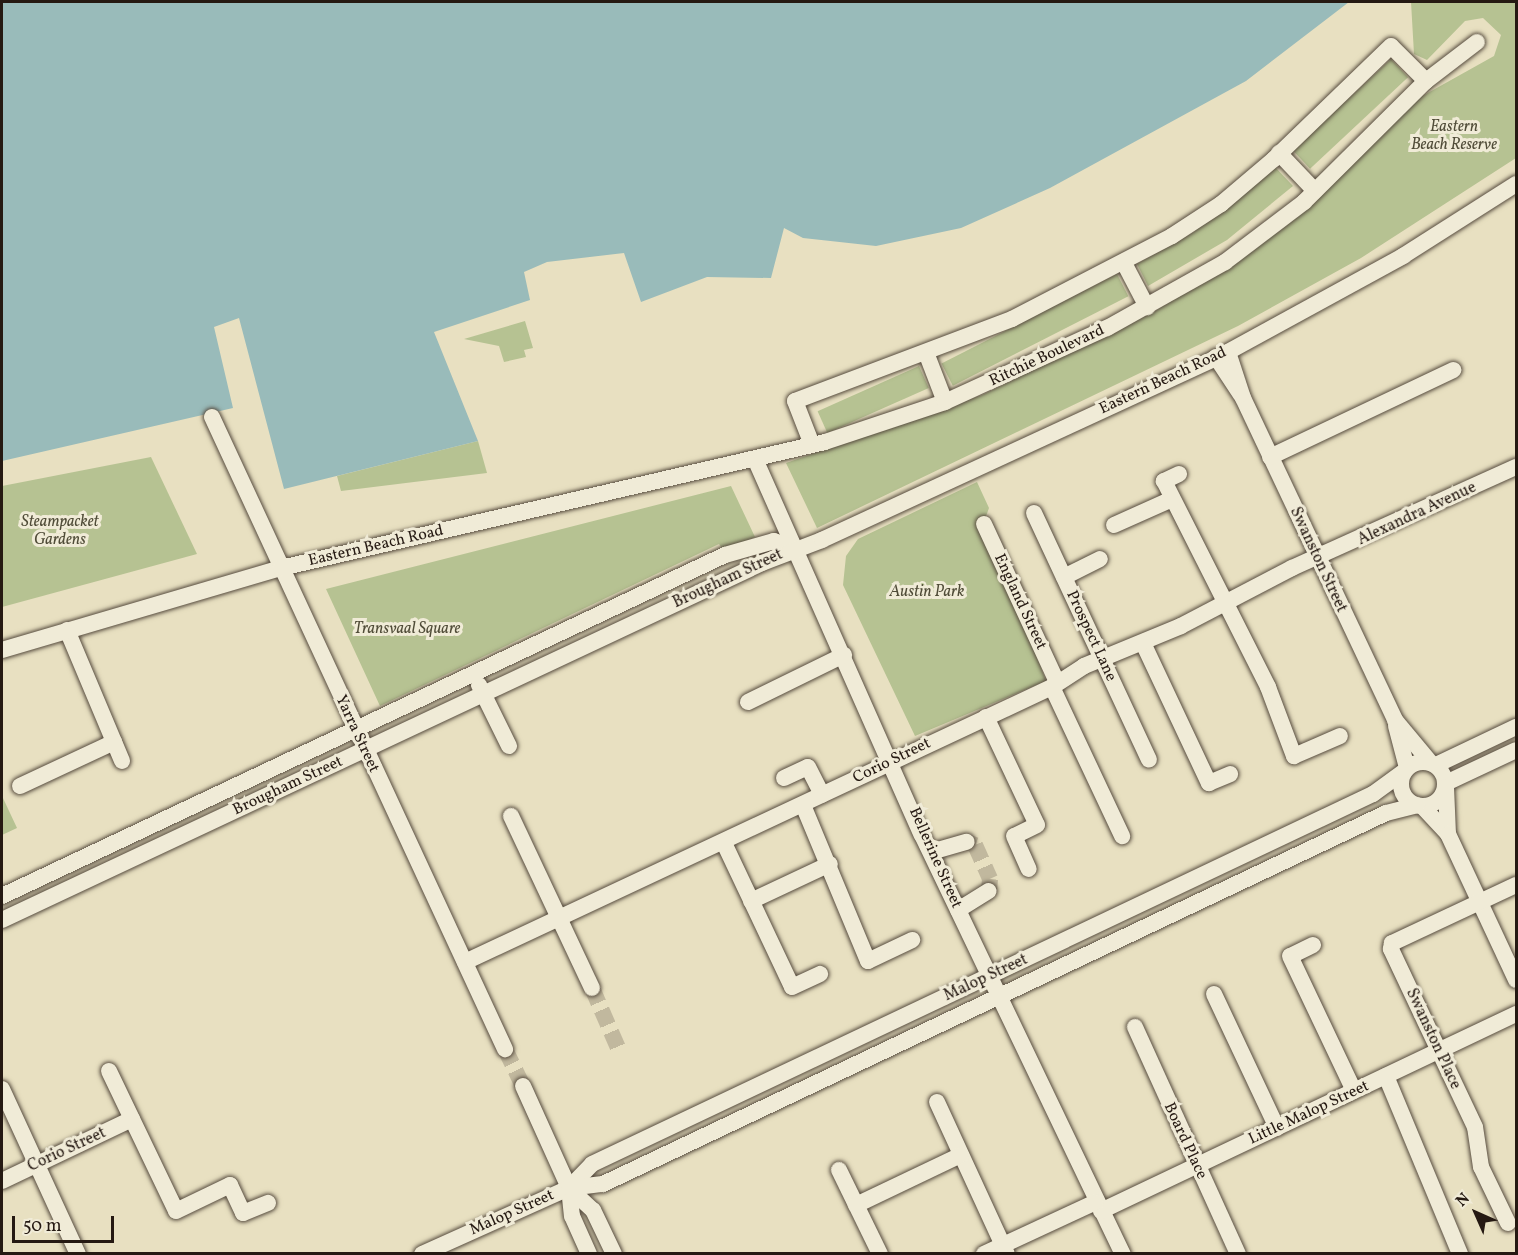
<!DOCTYPE html>
<html>
<head>
<meta charset="utf-8">
<style>
	body { margin:0 }
	#map { position:relative; width:1518px; height:1255px; overflow:hidden; background:#e8e0c1; font-family:Vollkorn,serif }
	div>[style] { position:absolute }
	.green>* { inset:0; background:#b6c292; transform-origin:0 0 }
	.water>* { inset:0; background:#99bbba }
	.minor-tunnel>* { height:16px; margin-top:-8px; transform-origin:0; background:repeating-linear-gradient(90deg,#c1b89e 0 16px,transparent 0 24px) }
	.roads { filter:drop-shadow(0 0 2px #564b3e) drop-shadow(0 0 2px #564b3e) }
	.minor>* { height:16px; margin:-8px; padding:0 8px; transform-origin:8px; border-radius:8px; background:#f0ebd7 }
	.minor>.ring { margin:-8px; padding:0; box-sizing:content-box; background:none; border:16px solid #f0ebd7; border-radius:50% }
	span { translate:-50% -50%; white-space:nowrap; text-align:center; line-height:1.15; -webkit-text-stroke:6px #f0ebd7; paint-order:stroke }
	.park-label { font-size:16px; color:#504c38; font-style:italic }
	.street-label { font-size:16px; color:#251912 }
	.frame { position:absolute; inset:0; border:3px solid #251912; pointer-events:none }
	.north { position:absolute; left:1446px; top:1183px; width:60px; height:60px; -webkit-text-stroke:4px #f0ebd7; paint-order:stroke; rotate:315deg; font-size:16px; font-weight:700; line-height:24px; text-align:center; color:#251912 }
	.north::after { content:''; display:block; margin:auto; width:21px; height:27px; background:#251912; clip-path:polygon(50% 0,100% 100%,50% 72%,0 100%) }
	.scale { position:absolute; left:12px; top:1216px; width:102px; height:27px; box-sizing:border-box; border:3px solid #251912; border-top:0; padding-left:8px; font-size:18px; line-height:21px; white-space:nowrap; color:#251912; -webkit-text-stroke:4px #f0ebd7; paint-order:stroke }
</style>
</head>
<body>
<div id="map">
	<div class="green">
		<i style="clip-path:polygon(1411px 2px,1516px 2px,1516px 158px,1361px 258px,1238px 326px,817px 528px,786px 463px,982px 395px,1154px 312px,1281px 230px,1417px 99px,1494px 56px,1501px 35px,1483px 18px,1465px 21px,1427px 60px,1414px 54px)"></i>
		<i style="left:1391px;top:59px;width:25px;height:134px;rotate:47deg"></i>
		<i style="clip-path:polygon(1275px 167px,1293px 186px,1227px 240px,1148px 286px,1137px 264px,1194px 232px)"></i>
		<i style="left:1117px;top:274px;width:25px;height:197px;rotate:63deg"></i>
		<i style="clip-path:polygon(525px 321px,533px 348px,524px 350px,526px 357px,504px 362px,499px 346px,464px 339px)"></i>
		<i style="left:919px;top:366px;width:24px;height:111px;rotate:66deg"></i>
		<i style="clip-path:polygon(478px 441px,487px 473px,341px 491px,337px 476px)"></i>
		<i style="clip-path:polygon(151px 457px,197px 554px,2px 607px,2px 486px)"></i>
		<i style="clip-path:polygon(977px 482px,989px 508px,985px 519px,1046px 681px,915px 736px,843px 585px,846px 556px,858px 539px)"></i>
		<i style="clip-path:polygon(731px 486px,755px 537px,724px 551px,719px 544px,380px 706px,326px 589px)"></i>
		<i style="clip-path:polygon(2px 796px,17px 828px,2px 835px)"></i>
	</div>
	<div class="water">
		<i style="clip-path:polygon(2px 2px,1349px 2px,1246px 81px,1050px 188px,961px 228px,876px 246px,803px 238px,784px 228px,771px 278px,707px 277px,641px 302px,624px 253px,547px 262px,524px 272px,530px 300px,434px 332px,478px 441px,284px 489px,239px 318px,214px 327px,233px 408px,2px 461px)"></i>
	</div>
	<div class="minor-tunnel">
		<i style="left:967px;top:842px;width:9px;rotate:21deg"></i>
		<i style="left:975px;top:845px;width:37px;rotate:66deg"></i>
		<i style="left:990px;top:879px;width:12px;rotate:95deg"></i>
		<i style="left:592px;top:988px;width:68px;rotate:66.5deg"></i>
		<i style="left:505px;top:1049px;width:41px;rotate:64.1deg"></i>
	</div>
	<div class="roads">
		<div class="minor">
			<i style="left:1426px;top:81px;width:64px;rotate:-37.4deg"></i>
			<i style="left:1279px;top:153px;width:52px;rotate:46.5deg"></i>
			<i style="left:1124px;top:263px;width:50px;rotate:62.4deg"></i>
			<i style="left:1228px;top:352px;width:48px;rotate:71.9deg"></i>
			<i style="left:1243px;top:398px;width:356px;rotate:64.7deg"></i>
			<i style="left:1395px;top:720px;width:55px;rotate:50.2deg"></i>
			<i style="left:927px;top:355px;width:50px;rotate:69deg"></i>
			<i style="left:1216px;top:357px;width:45px;rotate:56.7deg"></i>
			<i style="left:212px;top:417px;width:697px;rotate:65.13deg"></i>
			<i style="left:1270px;top:457px;width:203px;rotate:-25.4deg"></i>
			<i style="left:755px;top:459px;width:411px;rotate:66.1deg"></i>
			<i style="left:922px;top:835px;width:465px;rotate:64.4deg"></i>
			<i style="left:1179px;top:474px;width:17px;rotate:155deg"></i>
			<i style="left:1164px;top:481px;width:231px;rotate:63.2deg"></i>
			<i style="left:1268px;top:687px;width:74px;rotate:69.4deg"></i>
			<i style="left:1294px;top:756px;width:50px;rotate:-23.5deg"></i>
			<i style="left:1034px;top:513px;width:272px;rotate:65deg"></i>
			<i style="left:984px;top:524px;width:172px;rotate:65.2deg"></i>
			<i style="left:1114px;top:525px;width:64px;rotate:-24.1deg"></i>
			<i style="left:1064px;top:577px;width:40px;rotate:-26.6deg"></i>
			<i style="left:67px;top:630px;width:142px;rotate:67.2deg"></i>
			<i style="left:1143px;top:643px;width:155px;rotate:64.8deg"></i>
			<i style="left:1209px;top:783px;width:23px;rotate:-23deg"></i>
			<i style="left:2px;top:650px;width:291px;rotate:-16.4deg"></i>
			<i style="left:281px;top:568px;width:558px;rotate:-13.04deg"></i>
			<i style="left:825px;top:442px;width:126px;rotate:-18.4deg"></i>
			<i style="left:945px;top:402px;width:178px;rotate:-24.6deg"></i>
			<i style="left:1107px;top:328px;width:135px;rotate:-29.2deg"></i>
			<i style="left:1225px;top:262px;width:99px;rotate:-37.2deg"></i>
			<i style="left:1304px;top:202px;width:172px;rotate:-44.8deg"></i>
			<i style="left:1426px;top:81px;width:49px;rotate:-135deg"></i>
			<i style="left:1391px;top:46px;width:163px;rotate:136deg"></i>
			<i style="left:1274px;top:159px;width:70px;rotate:139.7deg"></i>
			<i style="left:1221px;top:204px;width:59px;rotate:146.9deg"></i>
			<i style="left:1172px;top:236px;width:180px;rotate:152.6deg"></i>
			<i style="left:1012px;top:319px;width:232px;rotate:159.3deg"></i>
			<i style="left:795px;top:401px;width:44px;rotate:68.7deg"></i>
			<i style="left:479px;top:685px;width:68px;rotate:63.8deg"></i>
			<i style="left:1052px;top:687px;width:165px;rotate:64.8deg"></i>
			<i style="left:748px;top:702px;width:107px;rotate:-26.1deg"></i>
			<i style="left:986px;top:717px;width:119px;rotate:64.7deg"></i>
			<i style="left:1037px;top:825px;width:25px;rotate:154deg"></i>
			<i style="left:1014px;top:836px;width:36px;rotate:66deg"></i>
			<i style="left:1396px;top:726px;width:43px;rotate:75.3deg"></i>
			<i class="ring" style="left:1401px;top:762px;width:28px;height:28px"></i>
			<i style="left:1436px;top:765px;width:89px;rotate:-25.4deg"></i>
			<i style="left:784px;top:778px;width:26px;rotate:-25deg"></i>
			<i style="left:808px;top:767px;width:31px;rotate:63deg"></i>
			<i style="left:1446px;top:783px;width:77px;rotate:-25.2deg"></i>
			<i style="left:20px;top:786px;width:104px;rotate:-25.1deg"></i>
			<i style="left:1446px;top:787px;width:47px;rotate:87.6deg"></i>
			<i style="left:803px;top:805px;width:169px;rotate:67.4deg"></i>
			<i style="left:868px;top:961px;width:49px;rotate:-25.5deg"></i>
			<i style="left:1422px;top:806px;width:38px;rotate:47deg"></i>
			<i style="left:1448px;top:834px;width:161px;rotate:65deg"></i>
			<i style="left:511px;top:816px;width:190px;rotate:64.8deg"></i>
			<i style="left:724px;top:843px;width:159px;rotate:64.7deg"></i>
			<i style="left:792px;top:987px;width:31px;rotate:-25deg"></i>
			<i style="left:931px;top:852px;width:37px;rotate:-16deg"></i>
			<i style="left:2px;top:896px;width:799px;rotate:-25.25deg"></i>
			<i style="left:725px;top:555px;width:51px;rotate:-15.9deg"></i>
			<i style="left:774px;top:541px;width:22px;rotate:18deg"></i>
			<i style="left:751px;top:901px;width:87px;rotate:-25.1deg"></i>
			<i style="left:958px;top:910px;width:36px;rotate:-32deg"></i>
			<i style="left:2px;top:920px;width:840px;rotate:-25.16deg"></i>
			<i style="left:762px;top:563px;width:64px;rotate:-21deg"></i>
			<i style="left:822px;top:540px;width:447px;rotate:-24.8deg"></i>
			<i style="left:1228px;top:352px;width:200px;rotate:-28.7deg"></i>
			<i style="left:1403px;top:256px;width:134px;rotate:-32.5deg"></i>
			<i style="left:1313px;top:945px;width:25px;rotate:154deg"></i>
			<i style="left:1290px;top:956px;width:149px;rotate:64.6deg"></i>
			<i style="left:465px;top:962px;width:648px;rotate:-25.1deg"></i>
			<i style="left:1052px;top:687px;width:38px;rotate:-33deg"></i>
			<i style="left:1084px;top:666px;width:105px;rotate:-22.4deg"></i>
			<i style="left:1181px;top:626px;width:125px;rotate:-27.6deg"></i>
			<i style="left:1292px;top:568px;width:246px;rotate:-24.3deg"></i>
			<i style="left:1214px;top:994px;width:148px;rotate:64.8deg"></i>
			<i style="left:1135px;top:1027px;width:249px;rotate:65.6deg"></i>
			<i style="left:109px;top:1071px;width:155px;rotate:64.4deg"></i>
			<i style="left:176px;top:1211px;width:60px;rotate:-25.7deg"></i>
			<i style="left:230px;top:1185px;width:31px;rotate:65deg"></i>
			<i style="left:243px;top:1213px;width:27px;rotate:-22deg"></i>
			<i style="left:1386px;top:1076px;width:193px;rotate:67.4deg"></i>
			<i style="left:523px;top:1086px;width:112px;rotate:65.7deg"></i>
			<i style="left:569px;top:1188px;width:28px;rotate:84deg"></i>
			<i style="left:572px;top:1216px;width:42px;rotate:65.9deg"></i>
			<i style="left:2px;top:1089px;width:182px;rotate:65.3deg"></i>
			<i style="left:937px;top:1102px;width:167px;rotate:65.3deg"></i>
			<i style="left:839px;top:1170px;width:93px;rotate:64deg"></i>
			<i style="left:2px;top:1181px;width:144px;rotate:-25.5deg"></i>
			<i style="left:569px;top:1188px;width:33px;rotate:-46deg"></i>
			<i style="left:592px;top:1164px;width:864px;rotate:-25.35deg"></i>
			<i style="left:1373px;top:794px;width:39px;rotate:-36deg"></i>
			<i style="left:569px;top:1188px;width:33px;rotate:43deg"></i>
			<i style="left:593px;top:1210px;width:49px;rotate:64.5deg"></i>
			<i style="left:856px;top:1205px;width:116px;rotate:-25.5deg"></i>
			<i style="left:1101px;top:1211px;width:459px;rotate:-25.4deg"></i>
			<i style="left:1508px;top:1223px;width:62px;rotate:-115.7deg"></i>
			<i style="left:1481px;top:1167px;width:40px;rotate:-98.5deg"></i>
			<i style="left:1475px;top:1127px;width:197px;rotate:-115.3deg"></i>
			<i style="left:1391px;top:949px;width:6px;rotate:-81deg"></i>
			<i style="left:1392px;top:943px;width:137px;rotate:-25.1deg"></i>
			<i style="left:422px;top:1254px;width:161px;rotate:-24.2deg"></i>
			<i style="left:569px;top:1188px;width:34px;rotate:-7deg"></i>
			<i style="left:603px;top:1184px;width:866px;rotate:-25.35deg"></i>
			<i style="left:1386px;top:813px;width:32px;rotate:-14deg"></i>
			<i style="left:984px;top:1254px;width:123px;rotate:-24.9deg"></i>
		</div>
	</div>
	<div class="park-label">
		<span style="left:1454px;top:136px">Eastern<br>Beach Reserve</span>
		<span style="left:60px;top:531px">Steampacket<br>Gardens</span>
		<span style="left:927px;top:592px">Austin Park</span>
		<span style="left:407px;top:629px">Transvaal Square</span>
	</div>
	<div class="street-label">
		<span style="left:1047px;top:356px;rotate:-25deg">Ritchie Boulevard</span>
		<span style="left:1163px;top:381px;rotate:-25deg">Eastern Beach Road</span>
		<span style="left:1417px;top:514px;rotate:-25deg">Alexandra Avenue</span>
		<span style="left:376px;top:546px;rotate:-13deg">Eastern Beach Road</span>
		<span style="left:1318px;top:560px;rotate:65deg">Swanston Street</span>
		<span style="left:728px;top:579px;rotate:-25deg">Brougham Street</span>
		<span style="left:1020px;top:602px;rotate:65deg">England Street</span>
		<span style="left:1091px;top:636px;rotate:65deg">Prospect Lane</span>
		<span style="left:357px;top:734px;rotate:65deg">Yarra Street</span>
		<span style="left:892px;top:761px;rotate:-26deg">Corio Street</span>
		<span style="left:288px;top:786px;rotate:-25deg">Brougham Street</span>
		<span style="left:935px;top:858px;rotate:66deg">Bellerine Street</span>
		<span style="left:986px;top:978px;rotate:-25deg">Malop Street</span>
		<span style="left:1433px;top:1039px;rotate:65deg">Swanston Place</span>
		<span style="left:1309px;top:1113px;rotate:-25deg">Little Malop Street</span>
		<span style="left:1185px;top:1141px;rotate:65deg">Board Place</span>
		<span style="left:67px;top:1150px;rotate:-25deg">Corio Street</span>
		<span style="left:512px;top:1213px;rotate:-24deg">Malop Street</span>
	</div>
	<div class="frame"></div>
	<div class="north">N</div>
	<div class="scale">50 m</div>
</div>
</body>
</html>
